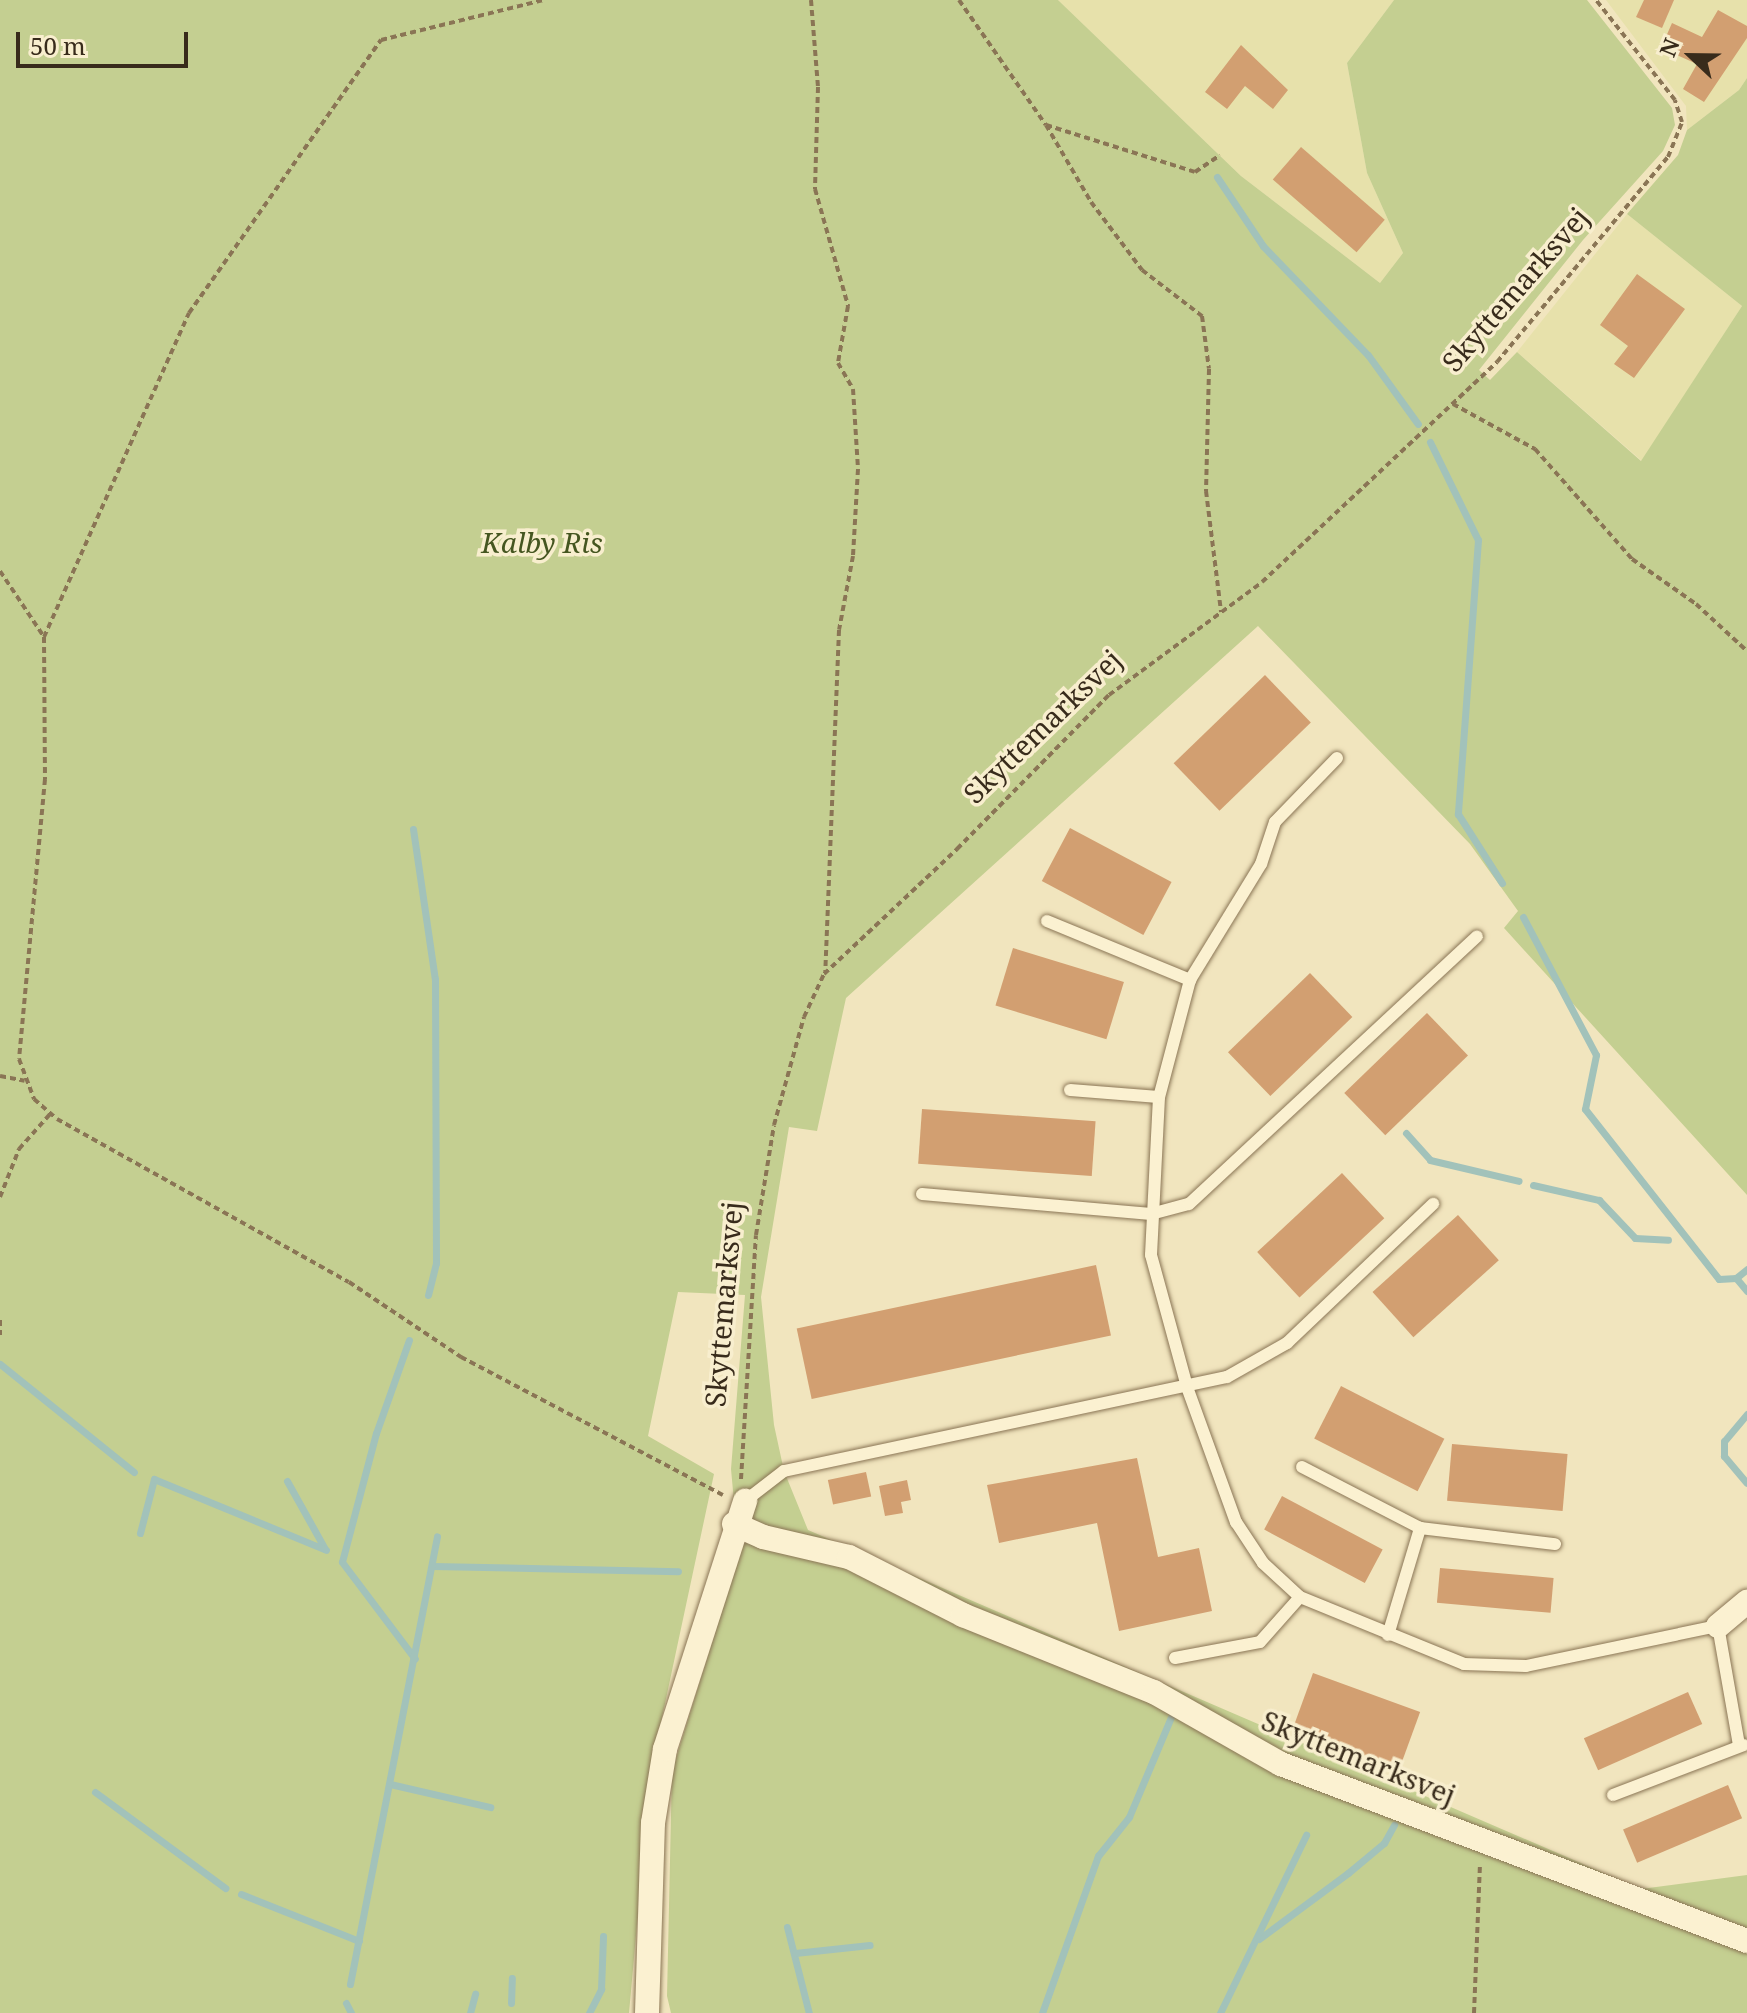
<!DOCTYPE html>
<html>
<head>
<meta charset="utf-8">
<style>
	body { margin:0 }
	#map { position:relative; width:1747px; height:2013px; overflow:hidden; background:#f1e5be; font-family:"Noto Serif",serif }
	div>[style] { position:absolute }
	.farmland>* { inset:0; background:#e7e1ab }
	.green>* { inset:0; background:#c4cf91 }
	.stream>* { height:7px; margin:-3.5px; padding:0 3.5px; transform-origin:3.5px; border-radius:3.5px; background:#a2c2ba }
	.building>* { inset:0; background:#d29f71; transform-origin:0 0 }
	.path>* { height:4px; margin-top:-2px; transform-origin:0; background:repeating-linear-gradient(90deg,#8a7555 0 6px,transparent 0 10px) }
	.roads { filter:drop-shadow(0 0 2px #8a7555) drop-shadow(0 0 2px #8a7555) }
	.lane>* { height:12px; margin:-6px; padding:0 6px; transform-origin:6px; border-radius:6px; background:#fbf1d1 }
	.street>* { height:24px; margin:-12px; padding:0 12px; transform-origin:12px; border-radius:12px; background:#fbf1d1 }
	span { translate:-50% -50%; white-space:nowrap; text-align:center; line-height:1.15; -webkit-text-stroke:7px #f8eece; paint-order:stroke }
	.street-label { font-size:28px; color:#382b1b }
	.park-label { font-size:28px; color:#455620; font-style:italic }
	.north { position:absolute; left:1651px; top:16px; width:80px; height:80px; -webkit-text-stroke:6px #f8eece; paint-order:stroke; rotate:292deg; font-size:22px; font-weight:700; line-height:32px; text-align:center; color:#382b1b }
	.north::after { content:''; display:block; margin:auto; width:28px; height:36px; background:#382b1b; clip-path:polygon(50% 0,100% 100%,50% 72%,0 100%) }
	.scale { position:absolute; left:16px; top:32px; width:172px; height:36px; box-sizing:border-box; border:4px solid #382b1b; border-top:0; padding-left:10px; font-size:24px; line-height:28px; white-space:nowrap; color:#382b1b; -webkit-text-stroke:6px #f8eece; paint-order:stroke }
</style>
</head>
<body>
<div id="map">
	<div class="farmland">
		<i style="clip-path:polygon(1058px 0,1394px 0,1347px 63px,1367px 173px,1403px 253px,1380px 283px,1241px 176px)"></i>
		<i style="clip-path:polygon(1606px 0,1747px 0,1747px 78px,1739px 90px,1687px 130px,1686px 106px)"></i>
		<i style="clip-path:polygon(1627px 214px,1742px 306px,1642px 461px,1517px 352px)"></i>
	</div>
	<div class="green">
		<i style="clip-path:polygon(0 0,1058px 0,1241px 176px,1380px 283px,1403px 253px,1367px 173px,1347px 63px,1394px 0,1587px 0,1672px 108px,1675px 125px,1663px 151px,1583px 240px,1479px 370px,1490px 380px,1517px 352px,1641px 461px,1742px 306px,1627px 214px,1678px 155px,1687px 130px,1739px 90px,1747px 78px,1747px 1195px,1504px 928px,1518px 911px,1470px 844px,1258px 626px,846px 998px,817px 1131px,789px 1127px,761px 1297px,774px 1425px,784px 1471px,808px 1530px,1641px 1889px,1747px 1875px,1747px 2013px,671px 2013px,667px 1996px,672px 1771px,739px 1556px,731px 1469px,745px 1295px,678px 1292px,648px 1436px,714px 1474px,651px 1769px,629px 2013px,0 2013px)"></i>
	</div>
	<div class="stream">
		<i style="left:1217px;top:177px;width:83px;rotate:56.3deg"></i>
		<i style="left:1263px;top:246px;width:151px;rotate:46.1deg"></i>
		<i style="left:1368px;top:355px;width:85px;rotate:54.1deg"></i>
		<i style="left:1430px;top:442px;width:109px;rotate:63.9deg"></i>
		<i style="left:1478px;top:540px;width:275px;rotate:94.2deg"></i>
		<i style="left:1458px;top:814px;width:82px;rotate:57.5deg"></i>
		<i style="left:413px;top:829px;width:152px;rotate:81.7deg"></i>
		<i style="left:435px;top:979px;width:284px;rotate:89.8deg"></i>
		<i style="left:436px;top:1263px;width:33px;rotate:104deg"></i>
		<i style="left:1523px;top:917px;width:156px;rotate:62.1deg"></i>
		<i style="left:1596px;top:1055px;width:55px;rotate:101.5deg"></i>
		<i style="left:1585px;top:1109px;width:216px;rotate:51.8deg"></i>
		<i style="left:1719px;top:1279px;width:17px;rotate:-3deg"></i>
		<i style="left:1736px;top:1278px;width:14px;rotate:-39deg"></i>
		<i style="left:1406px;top:1133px;width:36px;rotate:48deg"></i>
		<i style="left:1430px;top:1160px;width:91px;rotate:13.3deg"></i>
		<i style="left:1533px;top:1185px;width:68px;rotate:12.8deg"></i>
		<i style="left:1599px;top:1200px;width:52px;rotate:46.5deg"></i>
		<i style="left:1635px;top:1238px;width:33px;rotate:3deg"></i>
		<i style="left:1736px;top:1278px;width:17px;rotate:50deg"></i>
		<i style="left:409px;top:1340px;width:99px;rotate:109.5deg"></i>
		<i style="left:376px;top:1433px;width:133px;rotate:104.8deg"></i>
		<i style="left:342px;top:1562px;width:121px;rotate:53deg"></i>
		<i style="left:0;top:1364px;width:172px;rotate:38.9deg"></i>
		<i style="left:1747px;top:1414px;width:35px;rotate:130deg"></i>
		<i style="left:1724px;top:1441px;width:15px;rotate:90deg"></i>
		<i style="left:1724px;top:1456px;width:35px;rotate:50deg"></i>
		<i style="left:287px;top:1481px;width:78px;rotate:60.8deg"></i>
		<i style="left:140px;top:1533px;width:56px;rotate:-75.5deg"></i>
		<i style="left:154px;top:1479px;width:186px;rotate:22.4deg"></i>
		<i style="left:432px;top:1566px;width:246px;rotate:1.2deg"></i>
		<i style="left:390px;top:1784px;width:103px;rotate:13deg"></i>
		<i style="left:95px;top:1792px;width:162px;rotate:36.4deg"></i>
		<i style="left:241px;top:1894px;width:127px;rotate:21.7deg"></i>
		<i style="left:787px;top:1927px;width:89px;rotate:75.7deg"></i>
		<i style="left:1259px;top:1939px;width:111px;rotate:-36.6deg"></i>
		<i style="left:1348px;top:1873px;width:47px;rotate:-39.8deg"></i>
		<i style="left:1384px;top:1843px;width:21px;rotate:-61deg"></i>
		<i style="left:795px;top:1953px;width:75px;rotate:-6.1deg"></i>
		<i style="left:350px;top:1984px;width:456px;rotate:-79deg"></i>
		<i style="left:346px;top:2003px;width:11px;rotate:63deg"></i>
		<i style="left:511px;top:2003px;width:25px;rotate:-88deg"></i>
		<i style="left:470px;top:2013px;width:20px;rotate:-75deg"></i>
		<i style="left:589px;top:2013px;width:27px;rotate:-63deg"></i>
		<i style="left:601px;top:1989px;width:53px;rotate:-87.8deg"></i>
		<i style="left:1042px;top:2013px;width:167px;rotate:-70.4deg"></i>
		<i style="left:1098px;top:1856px;width:50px;rotate:-51.5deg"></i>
		<i style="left:1129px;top:1817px;width:108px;rotate:-67.2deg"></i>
		<i style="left:1220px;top:2013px;width:198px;rotate:-64.2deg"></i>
	</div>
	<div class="building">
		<i style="clip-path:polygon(1644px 0,1674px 0,1662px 28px,1636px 17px)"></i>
		<i style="clip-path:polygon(1718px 10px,1747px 26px,1747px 38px,1704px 102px,1683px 89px,1697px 64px,1661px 48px,1672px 23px,1702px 37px)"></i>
		<i style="clip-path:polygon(1241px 45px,1288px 90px,1273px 109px,1245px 86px,1227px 109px,1205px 92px)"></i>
		<i style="left:1301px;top:147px;width:111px;height:43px;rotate:41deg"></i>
		<i style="clip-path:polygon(1637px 274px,1685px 309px,1634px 378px,1614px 364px,1628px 346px,1600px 325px)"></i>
		<i style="left:1265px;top:675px;width:66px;height:127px;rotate:46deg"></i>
		<i style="left:1070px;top:828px;width:115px;height:60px;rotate:28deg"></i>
		<i style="left:1013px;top:948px;width:116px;height:60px;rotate:17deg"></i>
		<i style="left:1310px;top:973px;width:61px;height:114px;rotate:46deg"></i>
		<i style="left:1427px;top:1013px;width:59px;height:115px;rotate:46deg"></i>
		<i style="left:922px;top:1109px;width:174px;height:55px;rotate:4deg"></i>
		<i style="left:1342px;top:1173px;width:62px;height:116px;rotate:47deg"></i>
		<i style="left:1458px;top:1215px;width:61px;height:115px;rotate:48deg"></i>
		<i style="left:1096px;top:1265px;width:72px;height:306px;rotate:78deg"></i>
		<i style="left:1341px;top:1386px;width:116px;height:59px;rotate:27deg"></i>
		<i style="left:1452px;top:1444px;width:116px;height:57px;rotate:5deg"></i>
		<i style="clip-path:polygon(1137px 1458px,1158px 1557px,1199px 1548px,1212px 1611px,1119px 1631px,1097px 1523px,999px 1543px,987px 1485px)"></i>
		<i style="left:866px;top:1472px;width:25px;height:39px;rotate:78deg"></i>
		<i style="clip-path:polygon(907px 1480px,911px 1500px,901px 1502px,903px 1513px,885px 1516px,879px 1486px)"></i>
		<i style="left:1282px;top:1496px;width:114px;height:38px;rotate:28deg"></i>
		<i style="left:1440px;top:1568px;width:114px;height:35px;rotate:5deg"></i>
		<i style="left:1313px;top:1673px;width:114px;height:60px;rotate:20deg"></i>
		<i style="left:1688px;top:1692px;width:35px;height:114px;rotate:66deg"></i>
		<i style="left:1728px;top:1785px;width:36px;height:114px;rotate:67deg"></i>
	</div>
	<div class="path">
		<i style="left:811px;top:0;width:87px;rotate:85.4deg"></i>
		<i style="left:818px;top:87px;width:102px;rotate:91.7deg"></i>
		<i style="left:815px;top:189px;width:122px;rotate:74.2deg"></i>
		<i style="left:848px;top:306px;width:58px;rotate:100deg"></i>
		<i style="left:838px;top:363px;width:30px;rotate:60deg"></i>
		<i style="left:853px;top:389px;width:80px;rotate:86.4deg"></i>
		<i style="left:858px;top:469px;width:87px;rotate:93.3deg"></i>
		<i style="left:853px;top:556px;width:75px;rotate:100.7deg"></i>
		<i style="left:839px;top:630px;width:342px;rotate:92.3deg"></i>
		<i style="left:959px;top:0;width:152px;rotate:55.2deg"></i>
		<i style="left:1046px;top:125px;width:156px;rotate:17.5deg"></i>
		<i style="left:1195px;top:172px;width:30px;rotate:-34deg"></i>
		<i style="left:1046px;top:125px;width:89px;rotate:59.7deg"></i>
		<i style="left:1091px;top:202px;width:85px;rotate:53.1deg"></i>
		<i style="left:1142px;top:270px;width:76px;rotate:37.5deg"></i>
		<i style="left:1202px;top:316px;width:53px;rotate:82.5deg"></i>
		<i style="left:1209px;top:369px;width:122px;rotate:91.4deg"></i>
		<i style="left:1206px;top:491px;width:122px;rotate:82.9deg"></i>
		<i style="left:1453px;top:404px;width:94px;rotate:28.8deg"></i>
		<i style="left:1535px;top:449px;width:147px;rotate:48.6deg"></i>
		<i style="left:1632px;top:559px;width:78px;rotate:35.1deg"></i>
		<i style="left:1696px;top:604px;width:69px;rotate:42.7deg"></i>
		<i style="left:0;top:571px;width:79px;rotate:56.3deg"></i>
		<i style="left:44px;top:637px;width:142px;rotate:89.6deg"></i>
		<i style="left:45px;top:779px;width:281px;rotate:95.3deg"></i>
		<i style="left:19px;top:1059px;width:43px;rotate:69.4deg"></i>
		<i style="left:34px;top:1099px;width:30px;rotate:41deg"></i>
		<i style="left:57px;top:1119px;width:334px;rotate:29.2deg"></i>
		<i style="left:349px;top:1282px;width:135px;rotate:33.8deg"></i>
		<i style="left:461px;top:1357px;width:296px;rotate:27.8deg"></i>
		<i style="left:44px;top:637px;width:355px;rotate:-65.9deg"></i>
		<i style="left:189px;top:313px;width:334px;rotate:-54.9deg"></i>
		<i style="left:381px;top:40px;width:168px;rotate:-13.8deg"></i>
		<i style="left:0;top:1076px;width:25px;rotate:11deg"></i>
		<i style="left:0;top:1197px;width:52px;rotate:-68.4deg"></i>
		<i style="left:19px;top:1149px;width:48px;rotate:-48.4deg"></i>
		<i style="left:0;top:1320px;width:15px;rotate:90deg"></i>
		<i style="left:741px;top:1479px;width:244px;rotate:-86.5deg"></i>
		<i style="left:756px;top:1235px;width:111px;rotate:-80.7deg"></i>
		<i style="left:774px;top:1125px;width:112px;rotate:-74.5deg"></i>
		<i style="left:804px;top:1017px;width:47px;rotate:-65.1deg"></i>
		<i style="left:824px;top:974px;width:183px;rotate:-43.2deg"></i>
		<i style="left:957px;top:849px;width:216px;rotate:-45.4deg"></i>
		<i style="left:1109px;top:695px;width:190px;rotate:-36.4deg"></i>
		<i style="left:1262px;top:582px;width:322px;rotate:-43.1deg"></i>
		<i style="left:1497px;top:362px;width:267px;rotate:-50.2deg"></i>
		<i style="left:1668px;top:157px;width:38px;rotate:-68deg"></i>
		<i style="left:1682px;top:122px;width:23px;rotate:-108deg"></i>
		<i style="left:1675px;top:100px;width:127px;rotate:-128.3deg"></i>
		<i style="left:1474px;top:2013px;width:148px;rotate:-87.7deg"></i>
	</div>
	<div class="roads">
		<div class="lane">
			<i style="left:1337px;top:758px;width:89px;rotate:134.1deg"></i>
			<i style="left:1275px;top:822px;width:44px;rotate:108.4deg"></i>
			<i style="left:1261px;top:864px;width:136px;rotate:121.5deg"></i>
			<i style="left:1190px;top:980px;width:121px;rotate:104.8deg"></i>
			<i style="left:1159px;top:1097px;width:158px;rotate:92.9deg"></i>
			<i style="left:1151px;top:1255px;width:137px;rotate:74.7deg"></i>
			<i style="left:1187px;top:1387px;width:144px;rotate:70.1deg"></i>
			<i style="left:1236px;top:1522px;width:49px;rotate:56.6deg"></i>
			<i style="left:1263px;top:1563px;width:50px;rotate:42.6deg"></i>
			<i style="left:1300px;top:1597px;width:177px;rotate:22.2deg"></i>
			<i style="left:1464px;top:1664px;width:62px;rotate:1.8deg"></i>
			<i style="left:1526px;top:1666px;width:196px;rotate:-11.8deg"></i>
			<i style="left:1718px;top:1626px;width:121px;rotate:80deg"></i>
			<i style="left:1047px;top:921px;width:155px;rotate:22.4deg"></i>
			<i style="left:1070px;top:1090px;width:89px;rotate:4.5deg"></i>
			<i style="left:922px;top:1194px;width:230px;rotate:5deg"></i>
			<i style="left:1151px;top:1214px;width:39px;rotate:-15deg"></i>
			<i style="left:1189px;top:1204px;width:393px;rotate:-42.9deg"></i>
			<i style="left:1302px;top:1467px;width:133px;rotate:27.3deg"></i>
			<i style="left:1420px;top:1528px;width:136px;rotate:6.8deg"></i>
			<i style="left:745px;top:1501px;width:49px;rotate:-37.6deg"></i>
			<i style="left:784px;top:1471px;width:453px;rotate:-12deg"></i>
			<i style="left:1227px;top:1377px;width:69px;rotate:-29.5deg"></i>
			<i style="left:1287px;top:1343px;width:202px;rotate:-43.6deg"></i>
			<i style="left:1388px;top:1635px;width:112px;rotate:-73.3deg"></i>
			<i style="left:1175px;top:1658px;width:86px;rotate:-10.7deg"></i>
			<i style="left:1260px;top:1642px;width:60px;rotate:-48.4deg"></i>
			<i style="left:1613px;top:1795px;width:140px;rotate:-20.9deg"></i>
		</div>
		<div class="street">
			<i style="left:734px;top:1524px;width:32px;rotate:24deg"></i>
			<i style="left:763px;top:1537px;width:88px;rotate:13.1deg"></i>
			<i style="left:849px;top:1557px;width:128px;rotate:27deg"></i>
			<i style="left:963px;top:1615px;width:206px;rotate:22deg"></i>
			<i style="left:1154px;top:1692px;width:146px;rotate:29.6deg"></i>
			<i style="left:1281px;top:1764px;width:498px;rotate:20.8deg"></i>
			<i style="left:1718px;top:1626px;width:38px;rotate:-40deg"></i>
			<i style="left:647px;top:2013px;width:190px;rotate:-88.2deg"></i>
			<i style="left:653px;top:1823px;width:75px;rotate:-80.8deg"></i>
			<i style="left:665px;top:1749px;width:261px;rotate:-72.1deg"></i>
		</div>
	</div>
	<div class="street-label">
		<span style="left:1515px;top:289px;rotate:-49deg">Skyttemarksvej</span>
		<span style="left:1042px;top:726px;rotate:-44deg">Skyttemarksvej</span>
		<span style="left:723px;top:1304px;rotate:-85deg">Skyttemarksvej</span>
		<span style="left:1359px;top:1757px;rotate:22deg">Skyttemarksvej</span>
	</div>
	<div class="park-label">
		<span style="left:542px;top:542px">Kalby Ris</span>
	</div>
	<div class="north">N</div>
	<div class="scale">50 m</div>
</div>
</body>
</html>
